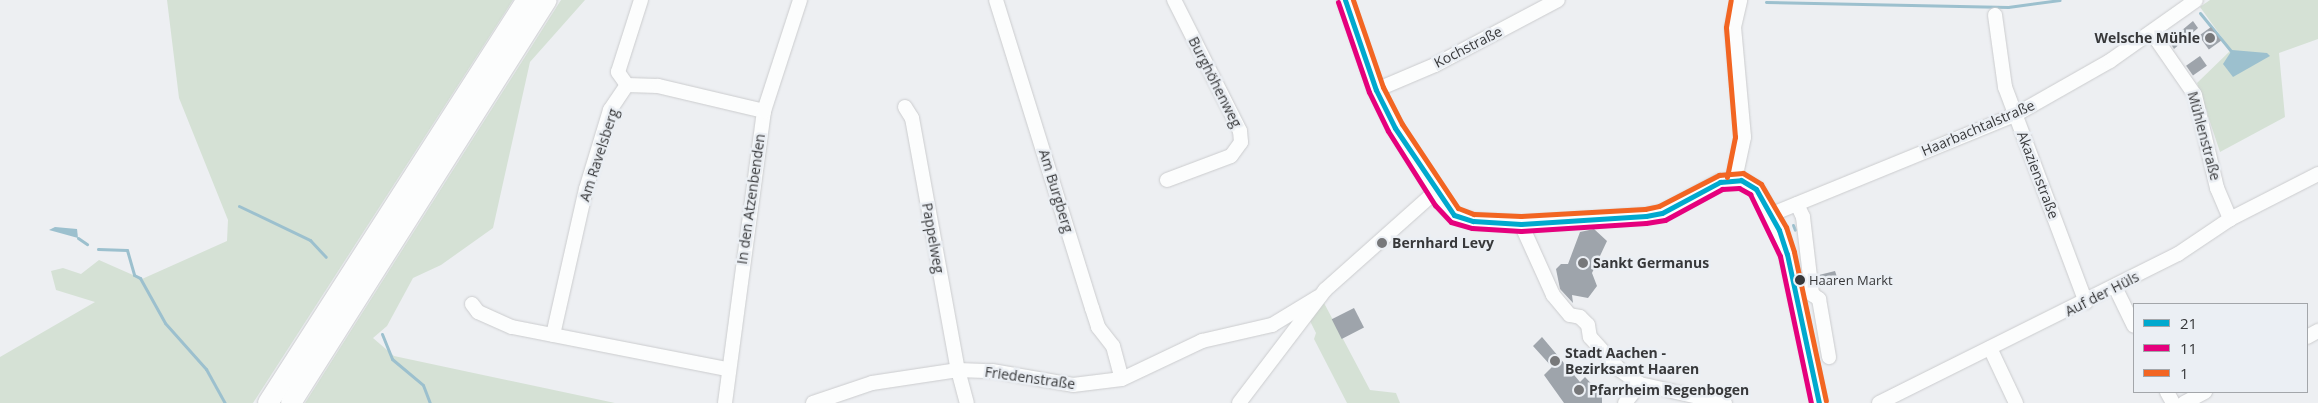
<!DOCTYPE html>
<html>
<head>
<meta charset="utf-8">
<style>
	body { margin:0 }
	#map { position:relative; width:2318px; height:403px; overflow:hidden; background:#edeff2; font-family:"Open Sans",sans-serif }
	div>[style] { position:absolute }
	.green>* { inset:0; background:#d5e1d5 }
	.water>* { inset:0; background:#9cc0ce }
	.stream>* { height:3px; margin:-1.5px; padding:0 1.5px; transform-origin:1.5px; border-radius:1.5px; background:#9cc0ce }
	.building>* { inset:0; background:#9ea4ab; transform-origin:0 0 }
	.roads { filter:drop-shadow(0 0 1px #cbccce) drop-shadow(0 0 1px #cbccce) }
	.minor>* { height:14px; margin:-7px; padding:0 7px; transform-origin:7px; border-radius:7px; background:#fcfdfd }
	.major>* { height:16px; margin:-8px; padding:0 8px; transform-origin:8px; border-radius:8px; background:#fcfdfd }
	.highway>* { height:20px; margin:-10px; padding:0 10px; transform-origin:10px; border-radius:10px; background:#fcfdfd }
	.bus-1>* { height:5px; margin:-2.5px; padding:0 2.5px; transform-origin:2.5px; border-radius:2.5px; background:#00a9ce }
	.bus-2>* { height:5px; margin:-2.5px; padding:0 2.5px; transform-origin:2.5px; border-radius:2.5px; background:#e5007d }
	.bus-3>* { height:5px; margin:-2.5px; padding:0 2.5px; transform-origin:2.5px; border-radius:2.5px; background:#f26522 }
	.dots>* { width:14px; height:14px; translate:-50% -50%; box-sizing:border-box; border:2px solid #ebeff4; border-radius:50% }
	span { translate:-50% -50%; white-space:nowrap; text-align:center; line-height:1.15; -webkit-text-stroke:5px #ebeff4; paint-order:stroke }
	.bus-label { font-size:13px; color:#37383a }
	.left { translate:0 -50%; text-align:left }
	.poi-label { font-size:14px; color:#37383a; font-weight:700 }
	.right { translate:-100% -50%; text-align:right }
	.street-label { font-size:14px; color:#37383a }
	.legend { position:absolute; left:2133px; top:303px; width:175px; height:90px; box-sizing:border-box; background:#ebeff4; border:1px solid #a3a6aa; margin:0; padding:6px 9px; list-style:none; font-size:15px; color:#37383a }
	.legend li { display:flex; align-items:center; gap:10px; height:25px }
	.legend b { width:25px; border:1px solid #a3a6aa }
</style>
</head>
<body>
<div id="map">
	<div class="green">
		<i style="clip-path:polygon(167px 0,513px 0,253px 403px,0 403px,0 357px,95px 302px,56px 290px,51px 271px,63px 268px,81px 274px,99px 260px,142px 279px,227px 241px,228px 220px,179px 98px)"></i>
		<i style="clip-path:polygon(561px 0,585px 0,530px 62px,493px 228px,441px 265px,413px 278px,387px 326px,373px 338px,394px 356px,615px 403px,305px 403px)"></i>
		<i style="clip-path:polygon(2210px 0,2318px 0,2318px 39px,2279px 53px,2285px 117px,2220px 152px,2197px 83px,2231px 50px,2200px 7px)"></i>
		<i style="clip-path:polygon(1324px 303px,1370px 390px,1396px 393px,1400px 403px,1347px 403px,1314px 339px,1316px 333px,1310px 321px)"></i>
	</div>
	<div class="water">
		<i style="clip-path:polygon(2232px 50px,2267px 53px,2270px 56px,2233px 77px,2223px 64px)"></i>
		<i style="clip-path:polygon(55px 227px,77px 229px,78px 238px,49px 230px)"></i>
	</div>
	<div class="stream">
		<i style="left:1766px;top:2px;width:242px;rotate:1.2deg"></i>
		<i style="left:2008px;top:7px;width:52px;rotate:-7.7deg"></i>
		<i style="left:2200px;top:13px;width:49px;rotate:50.8deg"></i>
		<i style="left:239px;top:206px;width:79px;rotate:25.6deg"></i>
		<i style="left:310px;top:240px;width:23px;rotate:47deg"></i>
		<i style="left:1793px;top:225px;width:5px;rotate:68deg"></i>
		<i style="left:78px;top:238px;width:11px;rotate:34deg"></i>
		<i style="left:98px;top:249px;width:29px;rotate:2deg"></i>
		<i style="left:127px;top:250px;width:26px;rotate:74deg"></i>
		<i style="left:134px;top:275px;width:7px;rotate:27deg"></i>
		<i style="left:140px;top:278px;width:51px;rotate:60.9deg"></i>
		<i style="left:165px;top:323px;width:62px;rotate:48.3deg"></i>
		<i style="left:206px;top:369px;width:39px;rotate:61deg"></i>
		<i style="left:382px;top:334px;width:27px;rotate:68deg"></i>
		<i style="left:392px;top:359px;width:40px;rotate:40deg"></i>
		<i style="left:423px;top:385px;width:19px;rotate:69deg"></i>
	</div>
	<div class="building">
		<i style="clip-path:polygon(2193px 21px,2198px 28px,2174px 49px,2169px 41px)"></i>
		<i style="left:2211px;top:27px;width:17px;height:15px;rotate:54deg"></i>
		<i style="left:2200px;top:56px;width:12px;height:17px;rotate:55deg"></i>
		<i style="clip-path:polygon(1594px 229px,1607px 241px,1592px 273px,1597px 286px,1588px 298px,1572px 295px,1573px 303px,1560px 289px,1556px 269px,1561px 264px,1568px 264px,1580px 232px)"></i>
		<i style="clip-path:polygon(1835px 271px,1838px 280px,1820px 285px,1819px 275px)"></i>
		<i style="left:1354px;top:308px;width:22px;height:25px;rotate:63deg"></i>
		<i style="clip-path:polygon(1542px 337px,1580px 382px,1585px 377px,1602px 395px,1602px 403px,1564px 403px,1544px 375px,1552px 367px,1533px 346px)"></i>
	</div>
	<div class="roads">
		<div class="minor">
			<i style="left:996px;top:0;width:323px;rotate:72.7deg"></i>
			<i style="left:1092px;top:308px;width:20px;rotate:72deg"></i>
			<i style="left:1098px;top:327px;width:24px;rotate:52deg"></i>
			<i style="left:1113px;top:346px;width:34px;rotate:75deg"></i>
			<i style="left:1995px;top:15px;width:73px;rotate:82.1deg"></i>
			<i style="left:2005px;top:87px;width:230px;rotate:69.4deg"></i>
			<i style="left:2152px;top:33px;width:75px;rotate:55.3deg"></i>
			<i style="left:2195px;top:95px;width:96px;rotate:76.7deg"></i>
			<i style="left:2217px;top:188px;width:34px;rotate:67deg"></i>
			<i style="left:627px;top:85px;width:16px;rotate:-125deg"></i>
			<i style="left:618px;top:72px;width:76px;rotate:-72.3deg"></i>
			<i style="left:1376px;top:90px;width:64px;rotate:-23deg"></i>
			<i style="left:1435px;top:65px;width:139px;rotate:-27.9deg"></i>
			<i style="left:905px;top:107px;width:13px;rotate:58deg"></i>
			<i style="left:912px;top:118px;width:256px;rotate:79.7deg"></i>
			<i style="left:958px;top:370px;width:34px;rotate:75deg"></i>
			<i style="left:1167px;top:180px;width:68px;rotate:-20.6deg"></i>
			<i style="left:1231px;top:156px;width:17px;rotate:-54deg"></i>
			<i style="left:1241px;top:142px;width:11px;rotate:-95deg"></i>
			<i style="left:1240px;top:131px;width:147px;rotate:-116.7deg"></i>
			<i style="left:1797px;top:204px;width:14px;rotate:65deg"></i>
			<i style="left:1803px;top:217px;width:78px;rotate:83.3deg"></i>
			<i style="left:1812px;top:294px;width:9px;rotate:36deg"></i>
			<i style="left:1819px;top:299px;width:59px;rotate:80.2deg"></i>
			<i style="left:1772px;top:214px;width:262px;rotate:-22.2deg"></i>
			<i style="left:2015px;top:115px;width:109px;rotate:-29.6deg"></i>
			<i style="left:2110px;top:61px;width:105px;rotate:-35.3deg"></i>
			<i style="left:1521px;top:224px;width:78px;rotate:65.7deg"></i>
			<i style="left:1553px;top:295px;width:26px;rotate:50deg"></i>
			<i style="left:1570px;top:315px;width:10px;rotate:11deg"></i>
			<i style="left:1580px;top:317px;width:11px;rotate:45deg"></i>
			<i style="left:1588px;top:325px;width:12px;rotate:81deg"></i>
			<i style="left:1590px;top:337px;width:45px;rotate:47.7deg"></i>
			<i style="left:1620px;top:370px;width:24px;rotate:35deg"></i>
			<i style="left:1640px;top:384px;width:87px;rotate:12.6deg"></i>
			<i style="left:2115px;top:287px;width:43px;rotate:64deg"></i>
			<i style="left:472px;top:304px;width:10px;rotate:53deg"></i>
			<i style="left:478px;top:312px;width:37px;rotate:24deg"></i>
			<i style="left:512px;top:327px;width:218px;rotate:11.1deg"></i>
			<i style="left:553px;top:335px;width:150px;rotate:-77.3deg"></i>
			<i style="left:586px;top:189px;width:83px;rotate:-73.1deg"></i>
			<i style="left:610px;top:110px;width:30px;rotate:-56deg"></i>
			<i style="left:627px;top:85px;width:31px;rotate:2deg"></i>
			<i style="left:658px;top:86px;width:109px;rotate:13.3deg"></i>
			<i style="left:2307px;top:337px;width:13px;rotate:-29deg"></i>
			<i style="left:1990px;top:348px;width:61px;rotate:64.7deg"></i>
			<i style="left:2167px;top:392px;width:13px;rotate:61deg"></i>
			<i style="left:725px;top:403px;width:295px;rotate:-82.4deg"></i>
			<i style="left:764px;top:111px;width:117px;rotate:-72deg"></i>
			<i style="left:813px;top:403px;width:62px;rotate:-18.7deg"></i>
			<i style="left:872px;top:383px;width:87px;rotate:-8.6deg"></i>
			<i style="left:958px;top:370px;width:34px;rotate:2deg"></i>
			<i style="left:992px;top:371px;width:82px;rotate:9.8deg"></i>
			<i style="left:1073px;top:385px;width:49px;rotate:-7deg"></i>
			<i style="left:1122px;top:379px;width:89px;rotate:-25.4deg"></i>
			<i style="left:1202px;top:341px;width:72px;rotate:-12.9deg"></i>
			<i style="left:1272px;top:325px;width:54px;rotate:-31.3deg"></i>
			<i style="left:1239px;top:403px;width:142px;rotate:-52.7deg"></i>
			<i style="left:1325px;top:290px;width:147px;rotate:-41.7deg"></i>
			<i style="left:1625px;top:403px;width:24px;rotate:-52deg"></i>
			<i style="left:1879px;top:403px;width:334px;rotate:-26.5deg"></i>
			<i style="left:2178px;top:254px;width:63px;rotate:-33.9deg"></i>
			<i style="left:2230px;top:219px;width:99px;rotate:-27.1deg"></i>
			<i style="left:2184px;top:403px;width:24px;rotate:-28deg"></i>
		</div>
		<div class="major">
			<i style="left:1345px;top:0;width:95px;rotate:71deg"></i>
			<i style="left:1376px;top:90px;width:42px;rotate:63.4deg"></i>
			<i style="left:1395px;top:128px;width:86px;rotate:57.8deg"></i>
			<i style="left:1441px;top:201px;width:19px;rotate:47deg"></i>
			<i style="left:1454px;top:215px;width:20px;rotate:18deg"></i>
			<i style="left:1473px;top:221px;width:48px;rotate:3.6deg"></i>
			<i style="left:1521px;top:224px;width:125px;rotate:-3.7deg"></i>
			<i style="left:1646px;top:216px;width:16px;rotate:-11deg"></i>
			<i style="left:1662px;top:213px;width:66px;rotate:-28.1deg"></i>
			<i style="left:1720px;top:182px;width:21px;rotate:-5deg"></i>
			<i style="left:1741px;top:180px;width:17px;rotate:31deg"></i>
			<i style="left:1756px;top:189px;width:47px;rotate:60.7deg"></i>
			<i style="left:1779px;top:230px;width:25px;rotate:72deg"></i>
			<i style="left:1787px;top:254px;width:152px;rotate:77.9deg"></i>
			<i style="left:1734px;top:179px;width:43px;rotate:-77.9deg"></i>
			<i style="left:1743px;top:137px;width:110px;rotate:-95.2deg"></i>
			<i style="left:1733px;top:27px;width:28px;rotate:-77deg"></i>
		</div>
		<div class="highway">
			<i style="left:268px;top:403px;width:479px;rotate:-57.3deg"></i>
			<i style="left:291px;top:403px;width:477px;rotate:-57.6deg"></i>
		</div>
	</div>
	<div class="bus-1">
		<i style="left:1345px;top:0;width:95px;rotate:71deg"></i>
		<i style="left:1376px;top:90px;width:42px;rotate:63.4deg"></i>
		<i style="left:1395px;top:128px;width:105px;rotate:55.9deg"></i>
		<i style="left:1454px;top:215px;width:20px;rotate:18deg"></i>
		<i style="left:1473px;top:221px;width:48px;rotate:3.6deg"></i>
		<i style="left:1521px;top:224px;width:125px;rotate:-3.7deg"></i>
		<i style="left:1646px;top:216px;width:16px;rotate:-11deg"></i>
		<i style="left:1662px;top:213px;width:66px;rotate:-28.1deg"></i>
		<i style="left:1720px;top:182px;width:21px;rotate:-5deg"></i>
		<i style="left:1741px;top:180px;width:17px;rotate:31deg"></i>
		<i style="left:1756px;top:189px;width:47px;rotate:60.7deg"></i>
		<i style="left:1779px;top:230px;width:25px;rotate:72deg"></i>
		<i style="left:1787px;top:254px;width:152px;rotate:77.9deg"></i>
	</div>
	<div class="bus-2">
		<i style="left:1338px;top:2px;width:95px;rotate:71deg"></i>
		<i style="left:1369px;top:92px;width:43px;rotate:64deg"></i>
		<i style="left:1388px;top:131px;width:88px;rotate:57.6deg"></i>
		<i style="left:1435px;top:205px;width:23px;rotate:47deg"></i>
		<i style="left:1451px;top:222px;width:22px;rotate:16deg"></i>
		<i style="left:1472px;top:228px;width:49px;rotate:3.5deg"></i>
		<i style="left:1521px;top:231px;width:125px;rotate:-3.7deg"></i>
		<i style="left:1646px;top:223px;width:19px;rotate:-9deg"></i>
		<i style="left:1665px;top:220px;width:65px;rotate:-28.5deg"></i>
		<i style="left:1722px;top:189px;width:17px;rotate:-3deg"></i>
		<i style="left:1739px;top:188px;width:13px;rotate:29deg"></i>
		<i style="left:1750px;top:194px;width:69px;rotate:64.2deg"></i>
		<i style="left:1780px;top:256px;width:150px;rotate:78.1deg"></i>
	</div>
	<div class="bus-3">
		<i style="left:1353px;top:0;width:92px;rotate:71deg"></i>
		<i style="left:1383px;top:87px;width:42px;rotate:62.8deg"></i>
		<i style="left:1402px;top:124px;width:101px;rotate:56.3deg"></i>
		<i style="left:1458px;top:208px;width:17px;rotate:21deg"></i>
		<i style="left:1474px;top:214px;width:47px;rotate:2.4deg"></i>
		<i style="left:1521px;top:216px;width:124px;rotate:-3.2deg"></i>
		<i style="left:1645px;top:209px;width:14px;rotate:-12deg"></i>
		<i style="left:1659px;top:206px;width:68px;rotate:-27.3deg"></i>
		<i style="left:1719px;top:175px;width:24px;rotate:-5deg"></i>
		<i style="left:1743px;top:173px;width:21px;rotate:31deg"></i>
		<i style="left:1761px;top:184px;width:50px;rotate:59.8deg"></i>
		<i style="left:1786px;top:227px;width:26px;rotate:72deg"></i>
		<i style="left:1794px;top:252px;width:152px;rotate:77.9deg"></i>
		<i style="left:1727px;top:177px;width:41px;rotate:-78.7deg"></i>
		<i style="left:1735px;top:137px;width:110px;rotate:-94.7deg"></i>
		<i style="left:1726px;top:27px;width:27px;rotate:-80deg"></i>
	</div>
	<div class="dots">
		<i style="left:2210px;top:38px;background:#77787a"></i>
		<i style="left:1382px;top:243px;background:#77787a"></i>
		<i style="left:1583px;top:263px;background:#77787a"></i>
		<i style="left:1800px;top:280px;background:#37383a"></i>
		<i style="left:1555px;top:361px;background:#77787a"></i>
		<i style="left:1579px;top:390px;background:#77787a"></i>
	</div>
	<div class="bus-label">
		<span class="left" style="left:1809px;top:280px">Haaren Markt</span>
	</div>
	<div class="poi-label">
		<span class="right" style="left:2200px;top:38px">Welsche Mühle</span>
		<span class="left" style="left:1392px;top:243px">Bernhard Levy</span>
		<span class="left" style="left:1593px;top:263px">Sankt Germanus</span>
		<span class="left" style="left:1565px;top:361px">Stadt Aachen -<br>Bezirksamt Haaren</span>
		<span class="left" style="left:1589px;top:390px">Pfarrheim Regenbogen</span>
	</div>
	<div class="street-label">
		<span style="left:1468px;top:47px;rotate:-27deg">Kochstraße</span>
		<span style="left:1215px;top:82px;rotate:63deg">Burghöhenweg</span>
		<span style="left:1978px;top:128px;rotate:-23deg">Haarbachtalstraße</span>
		<span style="left:2204px;top:136px;rotate:75deg">Mühlenstraße</span>
		<span style="left:599px;top:155px;rotate:-72deg">Am Ravelsberg</span>
		<span style="left:2038px;top:175px;rotate:69deg">Akazienstraße</span>
		<span style="left:1056px;top:191px;rotate:73deg">Am Burgberg</span>
		<span style="left:751px;top:199px;rotate:-82deg">In den Atzenbenden</span>
		<span style="left:933px;top:238px;rotate:80deg">Pappelweg</span>
		<span style="left:2102px;top:294px;rotate:-27deg">Auf der Hüls</span>
		<span style="left:1030px;top:378px;rotate:8deg">Friedenstraße</span>
	</div>
	<ul class="legend">
	<li><b style="height:6px;background:#00a9ce"></b>21</li>
	<li><b style="height:6px;background:#e5007d"></b>11</li>
	<li><b style="height:6px;background:#f26522"></b>1</li>
	</ul>
</div>
</body>
</html>
